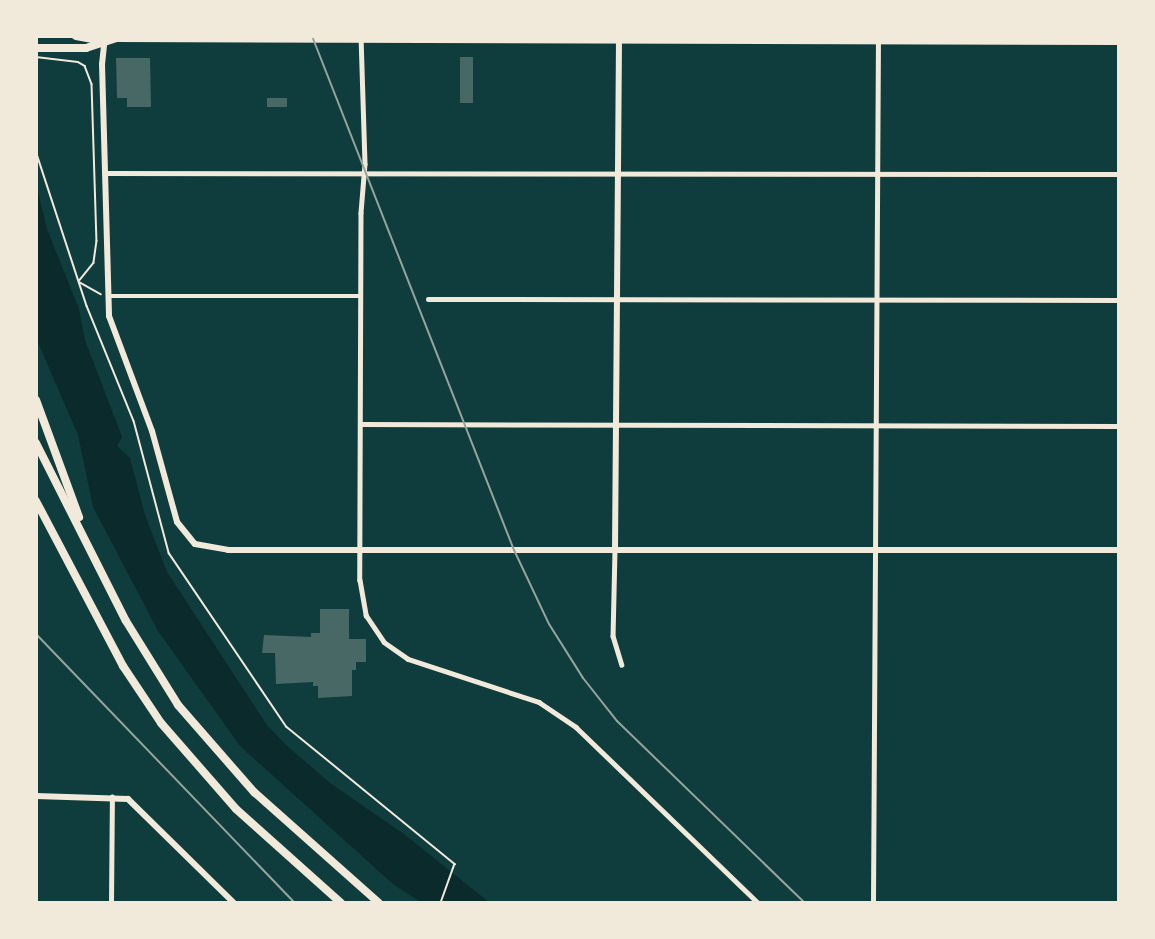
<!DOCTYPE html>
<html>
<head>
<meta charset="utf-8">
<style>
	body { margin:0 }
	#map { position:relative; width:1155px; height:939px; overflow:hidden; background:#0f3d3e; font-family:Commissioner,sans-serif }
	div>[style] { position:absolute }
	.water>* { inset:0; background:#0a2a2b }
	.building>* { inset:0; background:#486865; transform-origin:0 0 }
	.path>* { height:1.5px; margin:-0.75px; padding:0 0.75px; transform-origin:0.75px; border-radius:0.75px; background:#f1e9da }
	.minor>* { height:4.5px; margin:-2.25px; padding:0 2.25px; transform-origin:2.25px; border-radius:2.25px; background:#f1e9da }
	.tertiary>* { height:6px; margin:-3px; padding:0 3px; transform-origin:3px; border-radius:3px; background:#f1e9da }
	.primary>* { height:8px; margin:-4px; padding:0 4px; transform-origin:4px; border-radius:4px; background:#f1e9da }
	.motorway>* { height:8px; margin:-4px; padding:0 4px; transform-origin:4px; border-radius:4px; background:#f1e9da }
	.rail>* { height:2px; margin:-1px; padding:0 1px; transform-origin:1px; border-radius:1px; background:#97a49c }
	span { translate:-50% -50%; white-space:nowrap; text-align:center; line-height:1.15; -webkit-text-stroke:5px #f1e9da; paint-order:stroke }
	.frame { position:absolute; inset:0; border:38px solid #f1e9da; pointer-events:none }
</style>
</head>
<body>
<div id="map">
	<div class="water">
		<i style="clip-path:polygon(36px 184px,47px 229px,79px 309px,85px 340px,122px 437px,117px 446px,130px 458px,145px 515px,167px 572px,267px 725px,285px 744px,330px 783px,404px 834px,490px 903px,422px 903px,394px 885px,240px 746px,158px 631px,93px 507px,78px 435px,36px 338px)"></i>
	</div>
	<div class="building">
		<i style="left:460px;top:57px;width:13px;height:46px"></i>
		<i style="clip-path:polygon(116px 58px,150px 58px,151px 107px,127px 107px,127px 98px,117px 98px)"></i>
		<i style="left:267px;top:98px;width:20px;height:9px"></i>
		<i style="clip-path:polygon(320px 609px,349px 609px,349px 639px,366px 639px,366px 662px,356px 662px,356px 670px,352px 670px,352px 696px,318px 698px,318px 686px,313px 686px,313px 682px,276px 684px,275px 653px,262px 653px,264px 635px,311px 637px,311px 633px,320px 633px)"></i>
	</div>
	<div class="path">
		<i style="left:36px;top:57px;width:42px;rotate:6.8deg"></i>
		<i style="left:78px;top:62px;width:8px;rotate:30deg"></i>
		<i style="left:85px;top:66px;width:19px;rotate:69deg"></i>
		<i style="left:92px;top:84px;width:157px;rotate:88.2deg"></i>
		<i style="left:97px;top:241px;width:22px;rotate:98deg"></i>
		<i style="left:94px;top:263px;width:22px;rotate:129deg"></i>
		<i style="left:36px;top:151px;width:163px;rotate:71.8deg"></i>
		<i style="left:87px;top:306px;width:124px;rotate:67.8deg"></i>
		<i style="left:134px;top:421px;width:137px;rotate:75.1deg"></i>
		<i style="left:169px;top:553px;width:210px;rotate:55.9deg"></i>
		<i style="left:287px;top:727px;width:217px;rotate:39.2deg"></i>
		<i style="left:455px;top:864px;width:41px;rotate:109.7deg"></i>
		<i style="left:79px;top:282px;width:25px;rotate:29deg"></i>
	</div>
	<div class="minor">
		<i style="left:361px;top:36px;width:128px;rotate:88.2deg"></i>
		<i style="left:365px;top:164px;width:49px;rotate:94.7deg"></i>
		<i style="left:361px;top:213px;width:367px;rotate:90.2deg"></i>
		<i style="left:360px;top:580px;width:36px;rotate:80deg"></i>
		<i style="left:366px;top:615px;width:32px;rotate:56deg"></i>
		<i style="left:384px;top:642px;width:29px;rotate:35deg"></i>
		<i style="left:408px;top:659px;width:138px;rotate:18.2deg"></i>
		<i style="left:539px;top:702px;width:45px;rotate:34deg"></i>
		<i style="left:576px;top:727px;width:253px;rotate:44deg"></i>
		<i style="left:105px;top:173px;width:1014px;rotate:0.06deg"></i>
		<i style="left:108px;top:296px;width:252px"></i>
		<i style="left:428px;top:299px;width:691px;rotate:0.08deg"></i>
		<i style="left:360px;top:424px;width:759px;rotate:0.15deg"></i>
		<i style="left:615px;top:550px;width:86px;rotate:91.3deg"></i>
		<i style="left:613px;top:636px;width:30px;rotate:73deg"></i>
		<i style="left:111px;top:903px;width:106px;rotate:-89.5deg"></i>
		<i style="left:873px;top:903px;width:867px;rotate:-89.67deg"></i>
	</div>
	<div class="tertiary">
		<i style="left:105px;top:36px;width:28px;rotate:96deg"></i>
		<i style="left:102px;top:64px;width:252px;rotate:88.4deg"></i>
		<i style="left:109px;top:316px;width:123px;rotate:69.5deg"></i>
		<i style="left:152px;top:431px;width:94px;rotate:74.6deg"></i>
		<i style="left:177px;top:522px;width:28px;rotate:51deg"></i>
		<i style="left:195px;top:544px;width:34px;rotate:10deg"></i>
		<i style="left:228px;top:550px;width:891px"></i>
		<i style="left:615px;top:550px;width:511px;rotate:-89.55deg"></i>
		<i style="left:36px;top:796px;width:92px;rotate:1.9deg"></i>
		<i style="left:128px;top:799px;width:148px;rotate:44.5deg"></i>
	</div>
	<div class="primary">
		<i style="left:76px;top:36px;width:27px;rotate:10deg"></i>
		<i style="left:36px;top:48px;width:50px"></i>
		<i style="left:86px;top:48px;width:33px;rotate:-18deg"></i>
		<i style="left:117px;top:38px;width:1002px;rotate:0.17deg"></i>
	</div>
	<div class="motorway">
		<i style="left:36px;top:400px;width:125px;rotate:69.8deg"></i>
		<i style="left:36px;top:443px;width:199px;rotate:63.2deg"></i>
		<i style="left:126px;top:621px;width:99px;rotate:58.2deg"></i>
		<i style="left:178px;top:705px;width:116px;rotate:48.9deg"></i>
		<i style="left:254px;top:792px;width:167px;rotate:41.6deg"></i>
		<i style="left:36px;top:501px;width:187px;rotate:62.2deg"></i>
		<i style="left:123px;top:666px;width:69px;rotate:56.3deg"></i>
		<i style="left:161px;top:723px;width:114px;rotate:48.9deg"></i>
		<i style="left:236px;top:809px;width:141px;rotate:41.8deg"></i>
	</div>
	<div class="rail">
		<i style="left:312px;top:36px;width:552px;rotate:68.55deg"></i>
		<i style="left:514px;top:550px;width:82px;rotate:64.7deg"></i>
		<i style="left:549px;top:624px;width:64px;rotate:57.8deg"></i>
		<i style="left:583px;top:678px;width:55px;rotate:51.7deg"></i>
		<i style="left:617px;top:721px;width:262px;rotate:44.1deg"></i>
		<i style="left:36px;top:634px;width:373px;rotate:46.1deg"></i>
	</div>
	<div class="frame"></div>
</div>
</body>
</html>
